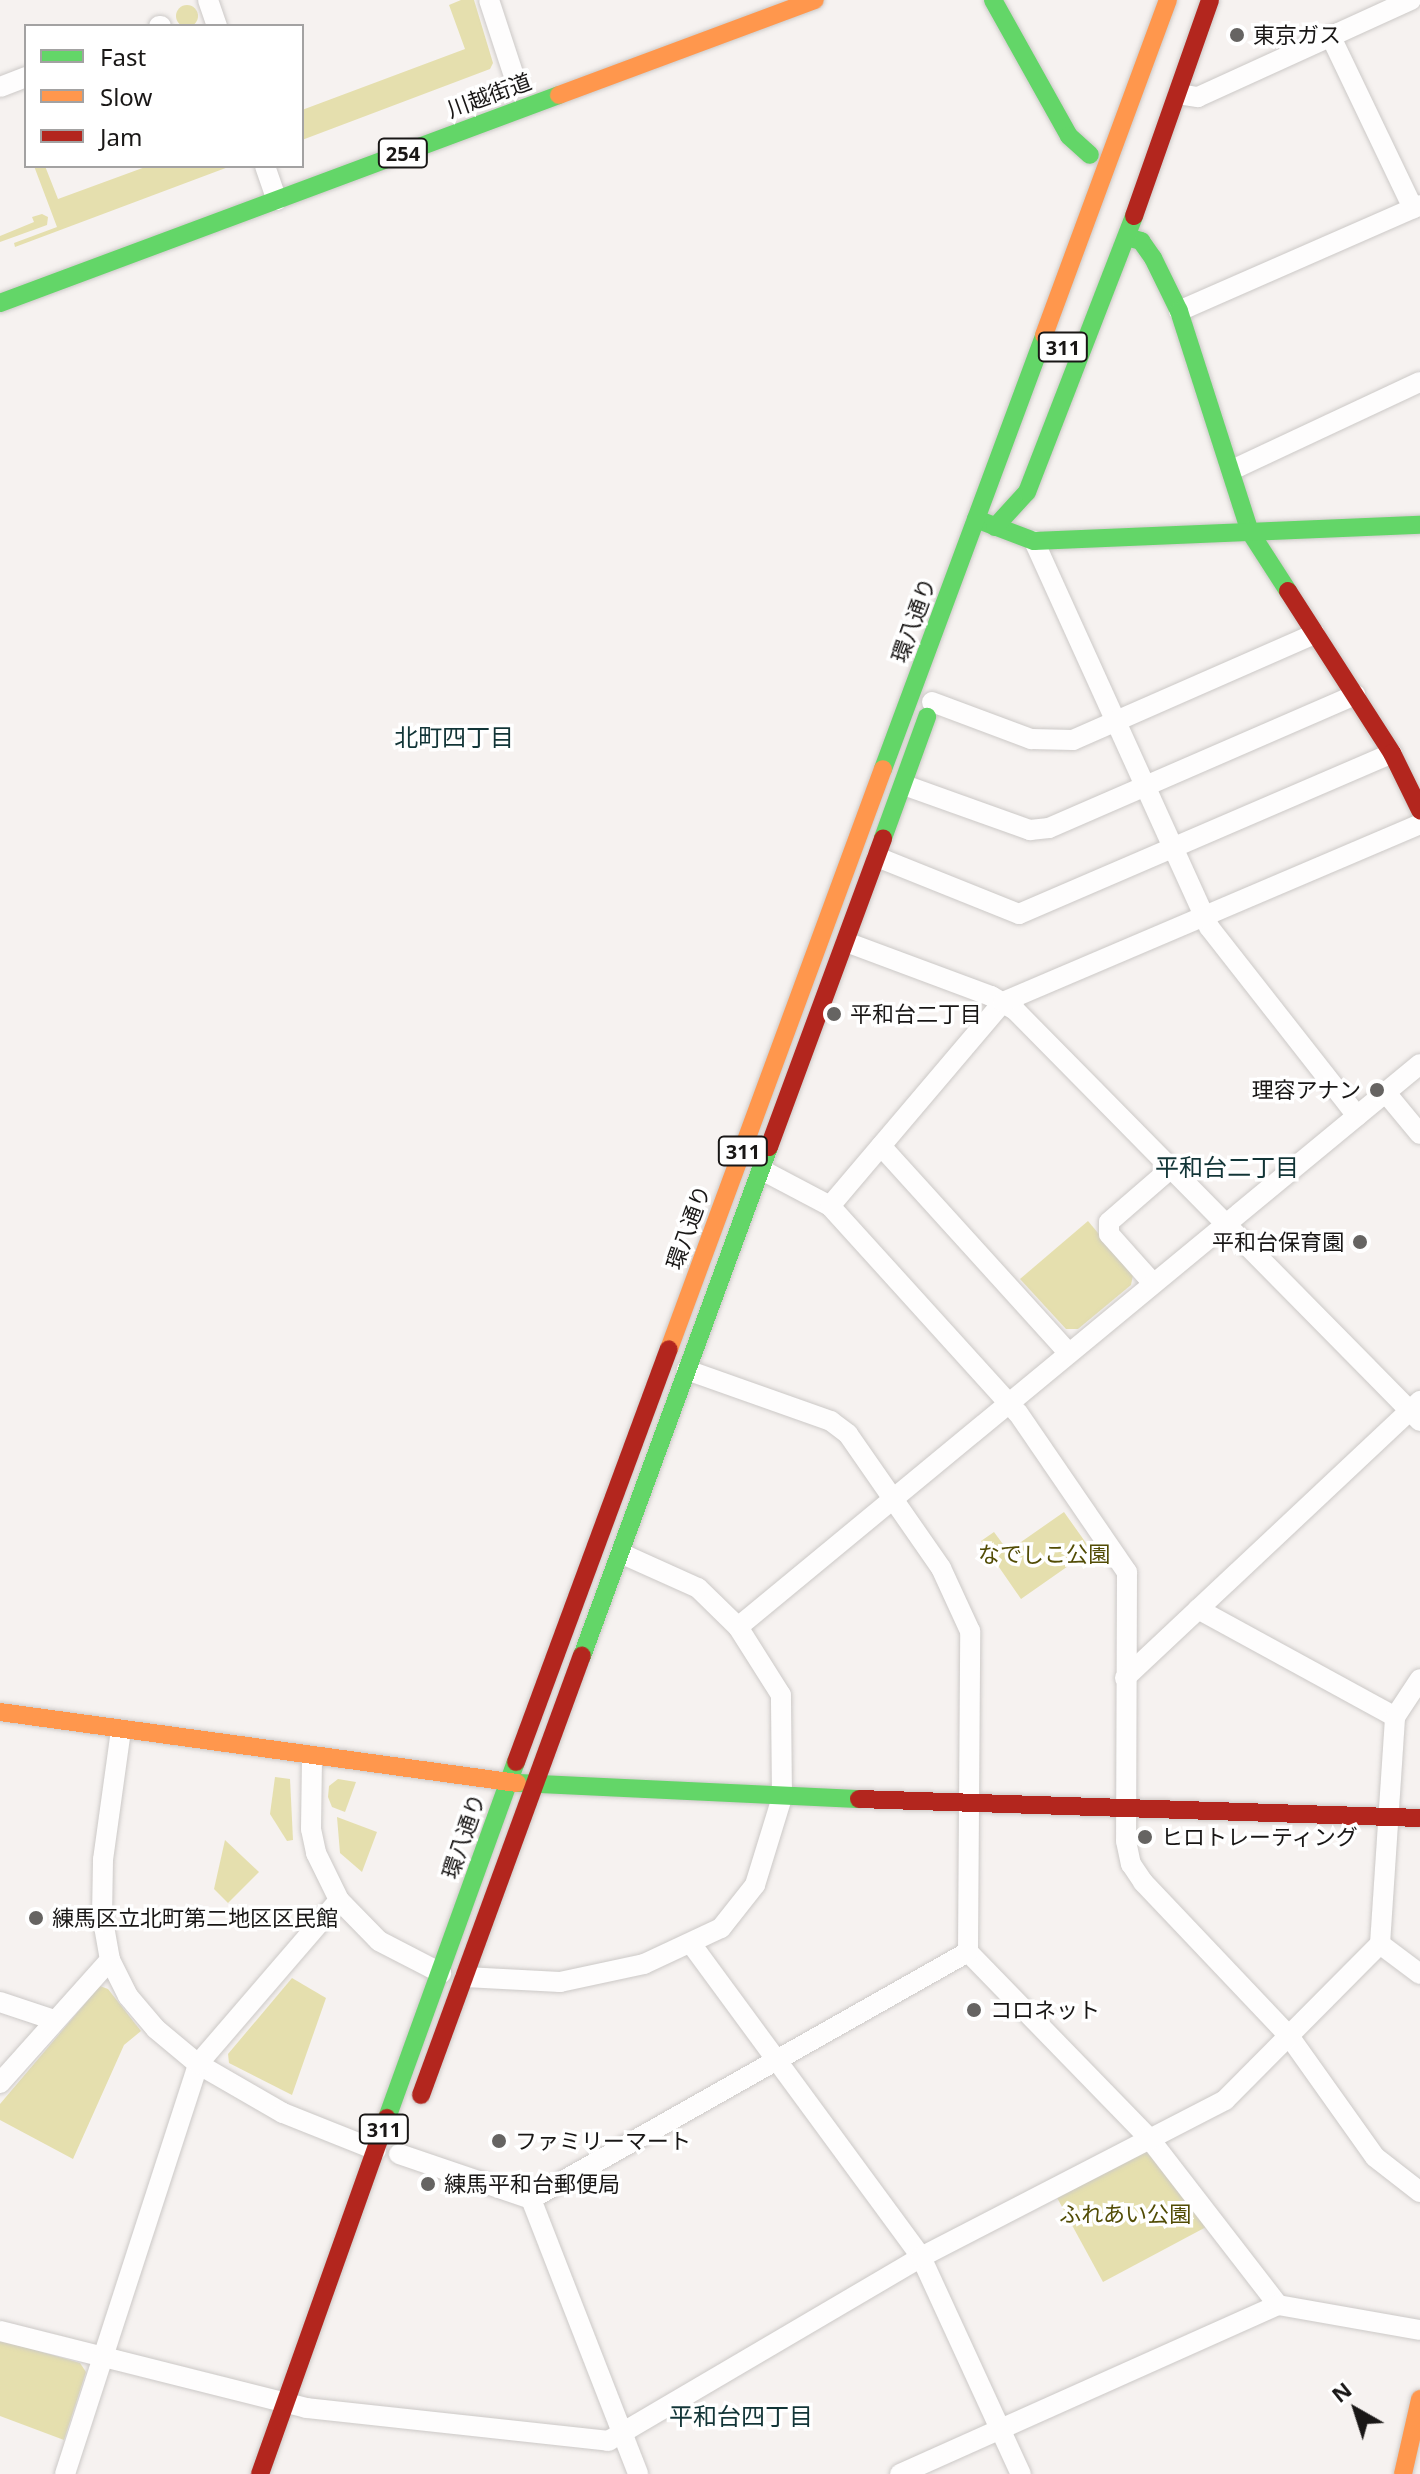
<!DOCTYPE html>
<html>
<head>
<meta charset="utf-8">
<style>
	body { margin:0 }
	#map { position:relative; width:1420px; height:2474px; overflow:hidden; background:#f6f2f0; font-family:"Noto Sans","Noto Sans JP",sans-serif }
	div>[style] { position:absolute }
	.green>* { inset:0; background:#e5dfae }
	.round { border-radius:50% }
	.roads { filter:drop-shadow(0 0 2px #ccc9c7) drop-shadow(0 0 2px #ccc9c7) }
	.street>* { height:20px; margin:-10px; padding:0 10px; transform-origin:10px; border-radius:10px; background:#fefdfd }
	.fast>* { height:18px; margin:-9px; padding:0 9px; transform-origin:9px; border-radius:9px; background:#63d668 }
	.slow>* { height:18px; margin:-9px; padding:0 9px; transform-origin:9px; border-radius:9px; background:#ff974d }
	.jam>* { height:18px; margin:-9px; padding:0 9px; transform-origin:9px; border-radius:9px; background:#b3261e }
	.dots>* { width:22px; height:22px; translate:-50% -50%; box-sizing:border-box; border:4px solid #fff; border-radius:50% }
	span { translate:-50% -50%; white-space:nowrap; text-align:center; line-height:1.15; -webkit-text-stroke:7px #fff; paint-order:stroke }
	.shield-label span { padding:2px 6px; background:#fff; border:2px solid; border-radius:6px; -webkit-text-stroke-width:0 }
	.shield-label { font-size:20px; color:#191716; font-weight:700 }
	.poi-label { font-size:22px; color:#191716 }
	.left { translate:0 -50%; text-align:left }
	.right { translate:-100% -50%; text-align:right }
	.street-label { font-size:22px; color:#191716 }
	.park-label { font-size:22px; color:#524c05 }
	.neighbourhood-label { font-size:24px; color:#123537 }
	.legend { position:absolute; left:24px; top:24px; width:280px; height:144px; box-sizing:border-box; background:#fff; border:2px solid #a3a2a2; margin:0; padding:10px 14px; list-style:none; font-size:24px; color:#191716 }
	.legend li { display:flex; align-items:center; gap:16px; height:40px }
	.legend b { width:40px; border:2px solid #a3a2a2 }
	.north { position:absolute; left:1316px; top:2370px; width:80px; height:80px; -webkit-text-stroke:6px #fff; paint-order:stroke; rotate:321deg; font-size:22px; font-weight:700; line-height:32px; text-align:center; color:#191716 }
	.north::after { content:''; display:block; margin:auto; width:28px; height:36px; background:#191716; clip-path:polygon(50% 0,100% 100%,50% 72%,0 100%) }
</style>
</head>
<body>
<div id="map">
	<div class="green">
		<i style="clip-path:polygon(461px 0,474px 0,493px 63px,490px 69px,302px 140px,302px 110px,465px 49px,449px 5px)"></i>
		<i class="round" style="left:176px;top:5px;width:22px;height:22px"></i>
		<i style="clip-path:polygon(34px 166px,45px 166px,58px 199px,148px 166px,231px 166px,15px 247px,14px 243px,57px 227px)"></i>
		<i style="clip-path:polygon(42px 214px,48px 217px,47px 225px,0 242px,0 236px,34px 222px,32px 217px)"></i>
		<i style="clip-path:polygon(1088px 1221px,1133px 1275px,1131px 1285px,1078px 1329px,1066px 1329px,1020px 1279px)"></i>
		<i style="clip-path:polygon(1064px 1512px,1091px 1550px,1021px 1599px,981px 1541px,994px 1532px,1008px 1551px)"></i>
		<i style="clip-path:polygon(275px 1777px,290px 1779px,293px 1840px,287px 1841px,270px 1814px)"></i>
		<i style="clip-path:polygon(338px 1779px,356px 1782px,345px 1812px,332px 1807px,328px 1797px,329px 1786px)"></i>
		<i style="clip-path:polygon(337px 1817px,377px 1832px,362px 1872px,340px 1853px)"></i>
		<i style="clip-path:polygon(225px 1840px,259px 1872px,228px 1903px,214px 1889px)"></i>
		<i style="clip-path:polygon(292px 1978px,326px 1998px,292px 2095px,229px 2063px,228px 2054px)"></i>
		<i style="clip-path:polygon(100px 1986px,108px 1989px,141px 2031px,124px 2045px,73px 2159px,0 2120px,0 2104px)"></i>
		<i style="clip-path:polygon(1140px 2151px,1150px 2152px,1208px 2226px,1103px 2282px,1055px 2194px)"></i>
		<i style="clip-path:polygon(0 2340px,80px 2363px,86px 2372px,64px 2440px,0 2416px)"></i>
	</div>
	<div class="roads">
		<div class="street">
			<i style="left:208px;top:0;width:28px;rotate:71deg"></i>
			<i style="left:489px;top:0;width:89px;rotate:71.8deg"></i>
			<i style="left:159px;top:26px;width:2px"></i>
			<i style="left:1331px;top:37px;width:190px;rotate:64.4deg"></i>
			<i style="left:0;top:87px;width:28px;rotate:-21deg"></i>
			<i style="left:1178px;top:94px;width:20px;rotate:9deg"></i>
			<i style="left:1198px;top:97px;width:234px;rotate:-24.5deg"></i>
			<i style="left:265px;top:166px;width:36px;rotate:71deg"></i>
			<i style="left:1179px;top:311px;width:263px;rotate:-23.7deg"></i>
			<i style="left:1234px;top:469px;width:205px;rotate:-25.1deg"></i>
			<i style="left:1034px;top:541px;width:424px;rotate:65.6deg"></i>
			<i style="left:1209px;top:927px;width:240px;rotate:51.9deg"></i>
			<i style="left:932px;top:702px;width:106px;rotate:20.5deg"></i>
			<i style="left:1031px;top:739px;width:42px;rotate:1.4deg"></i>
			<i style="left:1073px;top:740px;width:264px;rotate:-23.7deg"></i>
			<i style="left:904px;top:785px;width:134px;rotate:19.7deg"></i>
			<i style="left:1030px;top:830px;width:19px;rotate:-6deg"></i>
			<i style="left:1049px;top:828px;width:334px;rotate:-23.5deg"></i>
			<i style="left:877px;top:857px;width:153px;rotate:21.9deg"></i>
			<i style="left:1019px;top:914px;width:406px;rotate:-23.3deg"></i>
			<i style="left:846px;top:942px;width:155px;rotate:20.4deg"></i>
			<i style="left:991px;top:996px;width:28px;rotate:30deg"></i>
			<i style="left:1015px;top:1010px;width:577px;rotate:45.42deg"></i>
			<i style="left:1386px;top:1093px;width:53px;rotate:50.3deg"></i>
			<i style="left:881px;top:1146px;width:277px;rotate:47.8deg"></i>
			<i style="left:762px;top:1170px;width:77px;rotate:27.9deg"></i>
			<i style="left:830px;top:1206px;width:280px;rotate:47.8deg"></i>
			<i style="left:1018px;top:1413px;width:193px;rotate:55.6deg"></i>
			<i style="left:1127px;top:1572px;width:269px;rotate:90.2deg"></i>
			<i style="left:1126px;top:1841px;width:24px;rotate:78deg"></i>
			<i style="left:1131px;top:1864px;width:22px;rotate:56deg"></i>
			<i style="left:1143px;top:1882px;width:212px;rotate:46.5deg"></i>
			<i style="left:1289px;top:2036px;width:148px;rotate:54.6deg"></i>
			<i style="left:1375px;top:2157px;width:57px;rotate:37.9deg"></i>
			<i style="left:830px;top:1206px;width:267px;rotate:-49.7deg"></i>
			<i style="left:1003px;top:1002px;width:453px;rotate:-23.1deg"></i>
			<i style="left:1151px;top:1281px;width:63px;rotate:-131.8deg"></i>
			<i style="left:1109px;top:1234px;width:12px;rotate:-90deg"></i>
			<i style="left:1109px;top:1222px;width:79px;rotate:-40.9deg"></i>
			<i style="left:1198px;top:1609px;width:225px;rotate:28.7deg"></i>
			<i style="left:738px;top:1627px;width:884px;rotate:-39.54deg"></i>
			<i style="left:1125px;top:1678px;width:405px;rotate:-43.2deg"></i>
			<i style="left:121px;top:1730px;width:131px;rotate:97.9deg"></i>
			<i style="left:103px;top:1860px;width:55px;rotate:91deg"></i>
			<i style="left:102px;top:1915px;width:46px;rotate:79.9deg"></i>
			<i style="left:110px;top:1960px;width:40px;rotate:63.4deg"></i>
			<i style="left:128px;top:1996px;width:43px;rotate:49.7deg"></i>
			<i style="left:156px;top:2029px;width:55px;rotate:39.8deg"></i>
			<i style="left:198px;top:2064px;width:98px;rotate:30deg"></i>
			<i style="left:283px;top:2113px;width:100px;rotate:21.7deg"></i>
			<i style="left:312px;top:1758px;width:71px;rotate:90.8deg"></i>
			<i style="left:311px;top:1829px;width:25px;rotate:78deg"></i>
			<i style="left:316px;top:1853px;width:52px;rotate:63.9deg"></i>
			<i style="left:339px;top:1900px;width:57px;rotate:45.7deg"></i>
			<i style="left:379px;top:1941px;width:70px;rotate:27.3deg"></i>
			<i style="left:1380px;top:1944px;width:50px;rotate:36.9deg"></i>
			<i style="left:692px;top:1945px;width:387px;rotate:53.7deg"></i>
			<i style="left:921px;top:2257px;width:239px;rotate:65.3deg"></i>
			<i style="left:968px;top:1952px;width:260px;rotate:45.8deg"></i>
			<i style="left:1149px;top:2138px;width:211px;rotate:52.3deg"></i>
			<i style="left:465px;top:1977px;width:95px;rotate:3deg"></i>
			<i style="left:560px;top:1982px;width:86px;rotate:-12.1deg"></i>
			<i style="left:644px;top:1964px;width:85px;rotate:-25.1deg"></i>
			<i style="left:721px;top:1928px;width:55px;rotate:-51.7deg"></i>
			<i style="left:755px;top:1885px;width:92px;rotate:-72.9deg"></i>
			<i style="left:782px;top:1797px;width:102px;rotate:-90.6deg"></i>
			<i style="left:781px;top:1695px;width:80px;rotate:-122.3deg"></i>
			<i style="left:738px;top:1627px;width:56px;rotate:-135.7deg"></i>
			<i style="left:698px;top:1588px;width:85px;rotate:-155.8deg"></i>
			<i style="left:0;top:2002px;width:57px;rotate:18.4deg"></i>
			<i style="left:0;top:2083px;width:165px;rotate:-48.2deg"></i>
			<i style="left:399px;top:2154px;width:139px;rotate:18.8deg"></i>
			<i style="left:531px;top:2199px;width:502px;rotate:-29.48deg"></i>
			<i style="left:968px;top:1952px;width:321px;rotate:-89.6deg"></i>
			<i style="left:970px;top:1631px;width:69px;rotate:-114.7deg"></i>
			<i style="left:941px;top:1568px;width:163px;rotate:-124.8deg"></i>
			<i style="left:848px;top:1434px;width:21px;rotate:-143deg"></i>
			<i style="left:831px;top:1421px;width:153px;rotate:-160.5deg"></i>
			<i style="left:531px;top:2199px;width:295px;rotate:68.7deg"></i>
			<i style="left:0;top:2331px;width:316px;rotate:14.1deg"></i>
			<i style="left:306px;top:2408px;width:304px;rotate:6.2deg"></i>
			<i style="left:608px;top:2441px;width:363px;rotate:-30.4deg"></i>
			<i style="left:921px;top:2257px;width:342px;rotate:-27.3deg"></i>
			<i style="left:1225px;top:2100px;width:220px;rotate:-45.2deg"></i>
			<i style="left:1380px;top:1944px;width:227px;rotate:-86.2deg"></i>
			<i style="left:1395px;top:1717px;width:45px;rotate:-56.7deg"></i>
			<i style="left:65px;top:2474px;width:431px;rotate:-72deg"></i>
			<i style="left:198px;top:2064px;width:216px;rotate:-49.3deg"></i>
			<i style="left:900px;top:2474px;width:414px;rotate:-24.1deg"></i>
			<i style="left:1278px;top:2305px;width:144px;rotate:10deg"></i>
		</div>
		<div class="fast">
			<i style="left:993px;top:0;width:156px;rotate:60.8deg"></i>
			<i style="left:1069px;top:136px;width:28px;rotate:42deg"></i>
			<i style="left:1127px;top:237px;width:15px;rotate:16deg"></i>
			<i style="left:1141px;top:241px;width:21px;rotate:55deg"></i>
			<i style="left:1153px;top:258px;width:59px;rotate:63.9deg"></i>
			<i style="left:1179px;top:311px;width:232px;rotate:72.2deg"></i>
			<i style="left:1250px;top:532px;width:70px;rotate:57.2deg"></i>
			<i style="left:0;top:303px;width:596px;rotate:-20.41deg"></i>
			<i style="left:976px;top:519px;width:62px;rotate:20.8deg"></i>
			<i style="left:1034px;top:541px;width:386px;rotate:-2.4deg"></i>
			<i style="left:995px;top:527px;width:47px;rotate:-47.6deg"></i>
			<i style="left:1027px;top:492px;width:296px;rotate:-68.8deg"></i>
			<i style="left:883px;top:769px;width:463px;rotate:-69.6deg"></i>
			<i style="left:883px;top:838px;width:129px;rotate:-70deg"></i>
			<i style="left:582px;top:1656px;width:542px;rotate:-69.83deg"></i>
			<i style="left:517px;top:1783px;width:342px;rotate:2.7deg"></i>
			<i style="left:387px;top:2118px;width:379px;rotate:-70.1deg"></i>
		</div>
		<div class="slow">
			<i style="left:559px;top:95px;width:273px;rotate:-20.4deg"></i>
			<i style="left:1044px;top:335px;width:357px;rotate:-69.7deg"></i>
			<i style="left:669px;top:1349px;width:618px;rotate:-69.75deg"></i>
			<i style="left:0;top:1712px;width:522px;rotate:7.82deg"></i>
			<i style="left:1403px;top:2474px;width:77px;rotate:-77.2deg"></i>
		</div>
		<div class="jam">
			<i style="left:1134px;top:216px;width:229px;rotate:-70.6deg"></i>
			<i style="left:1288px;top:591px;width:193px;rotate:57.3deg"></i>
			<i style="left:1392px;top:753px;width:64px;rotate:63.8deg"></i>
			<i style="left:769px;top:1147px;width:329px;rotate:-69.7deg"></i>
			<i style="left:516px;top:1762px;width:440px;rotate:-69.7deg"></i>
			<i style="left:859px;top:1799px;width:561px;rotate:1.94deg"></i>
			<i style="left:421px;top:2095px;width:468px;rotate:-69.9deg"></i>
			<i style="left:260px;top:2474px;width:378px;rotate:-70.4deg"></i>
		</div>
	</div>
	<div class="dots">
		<i style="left:1237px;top:35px;background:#666462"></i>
		<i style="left:834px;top:1014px;background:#666462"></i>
		<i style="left:1377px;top:1090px;background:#666462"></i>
		<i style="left:1360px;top:1242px;background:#666462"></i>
		<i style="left:1145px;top:1837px;background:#666462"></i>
		<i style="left:36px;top:1918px;background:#666462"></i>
		<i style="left:974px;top:2010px;background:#666462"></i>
		<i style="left:499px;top:2141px;background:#666462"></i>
		<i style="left:428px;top:2184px;background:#666462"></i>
	</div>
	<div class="shield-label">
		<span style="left:403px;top:153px">254</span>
		<span style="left:1063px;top:347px">311</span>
		<span style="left:743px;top:1151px">311</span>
		<span style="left:384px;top:2129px">311</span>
	</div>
	<div class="poi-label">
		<span class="left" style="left:1253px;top:35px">東京ガス</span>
		<span class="left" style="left:850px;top:1014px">平和台二丁目</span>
		<span class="right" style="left:1361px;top:1090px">理容アナン</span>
		<span class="right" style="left:1344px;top:1242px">平和台保育園</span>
		<span class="left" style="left:1161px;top:1837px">ヒロトレーティング</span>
		<span class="left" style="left:52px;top:1918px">練馬区立北町第二地区区民館</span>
		<span class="left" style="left:990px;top:2010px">コロネット</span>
		<span class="left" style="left:515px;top:2141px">ファミリーマート</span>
		<span class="left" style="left:444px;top:2184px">練馬平和台郵便局</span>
	</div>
	<div class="street-label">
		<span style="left:489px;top:95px;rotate:-20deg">川越街道</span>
		<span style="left:913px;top:620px;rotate:-70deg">環八通り</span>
		<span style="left:688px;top:1227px;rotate:-70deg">環八通り</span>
		<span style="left:463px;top:1836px;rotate:-71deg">環八通り</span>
	</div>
	<div class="park-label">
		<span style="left:1044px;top:1554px">なでしこ公園</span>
		<span style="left:1125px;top:2214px">ふれあい公園</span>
	</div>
	<div class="neighbourhood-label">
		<span style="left:454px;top:737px">北町四丁目</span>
		<span style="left:1227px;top:1167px">平和台二丁目</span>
		<span style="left:741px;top:2416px">平和台四丁目</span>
	</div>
	<ul class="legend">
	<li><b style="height:10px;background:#63d668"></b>Fast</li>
	<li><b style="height:10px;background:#ff974d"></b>Slow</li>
	<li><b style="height:10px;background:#b3261e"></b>Jam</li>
	</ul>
	<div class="north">N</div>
</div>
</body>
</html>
